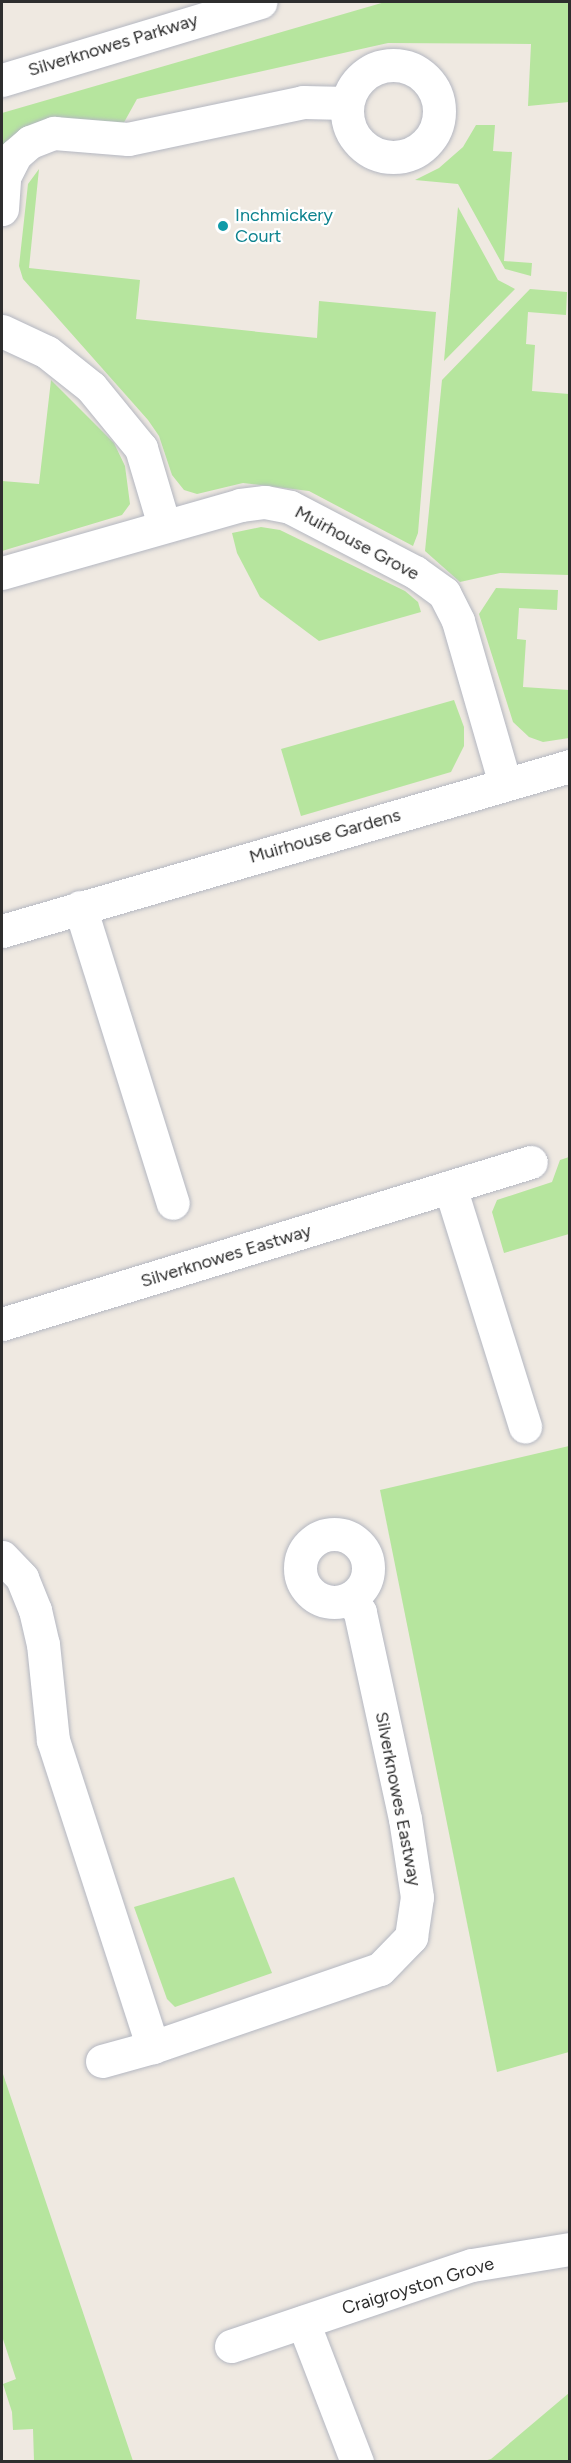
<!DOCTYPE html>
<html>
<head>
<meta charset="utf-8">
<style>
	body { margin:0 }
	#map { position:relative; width:571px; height:2463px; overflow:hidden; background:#efe9e1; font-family:Figtree,sans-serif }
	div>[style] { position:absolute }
	.green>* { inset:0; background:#b6e59e }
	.roads { filter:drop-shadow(0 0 2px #b4b7c1) drop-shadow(0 0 2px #b4b7c1) }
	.minor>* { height:33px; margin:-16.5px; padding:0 16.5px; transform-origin:16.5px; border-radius:16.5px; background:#fff }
	.minor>.ring { margin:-16.5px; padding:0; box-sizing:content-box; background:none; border:33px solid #fff; border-radius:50% }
	.dots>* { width:16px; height:16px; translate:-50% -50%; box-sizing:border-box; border:3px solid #fff; border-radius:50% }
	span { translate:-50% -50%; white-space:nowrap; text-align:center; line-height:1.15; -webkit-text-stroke:4.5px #fff; paint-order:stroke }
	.street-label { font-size:18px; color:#2e2e2e }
	.culture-label { font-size:18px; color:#0d838f }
	.left { translate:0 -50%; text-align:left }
	.frame { position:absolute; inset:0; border:3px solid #2e2e2e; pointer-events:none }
</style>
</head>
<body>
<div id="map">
	<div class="green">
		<i style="clip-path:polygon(385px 2px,569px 2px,569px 102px,528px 106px,531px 44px,388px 43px,137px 99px,122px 126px,2px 150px,2px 113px)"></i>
		<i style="clip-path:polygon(476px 125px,495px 125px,493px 151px,512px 152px,504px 261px,532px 263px,531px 276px,505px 269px,458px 184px,415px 180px,439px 168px,463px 147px)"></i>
		<i style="clip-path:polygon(39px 169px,29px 268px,140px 280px,136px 319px,317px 338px,319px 301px,436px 312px,418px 533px,413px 546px,309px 491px,243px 483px,197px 494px,184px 490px,172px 475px,159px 436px,148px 420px,23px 279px,19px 266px,28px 184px)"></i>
		<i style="clip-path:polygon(458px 207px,498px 280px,515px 289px,444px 361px)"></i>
		<i style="clip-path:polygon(530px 289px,567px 292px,566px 315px,528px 312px,526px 344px,535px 345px,532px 391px,569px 394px,569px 575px,500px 573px,460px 582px,425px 551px,442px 380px)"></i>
		<i style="clip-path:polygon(51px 380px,114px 443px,125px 466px,130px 504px,122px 515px,2px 551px,2px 481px,39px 484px)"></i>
		<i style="clip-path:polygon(261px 527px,280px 530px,405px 591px,418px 602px,421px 612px,319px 641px,260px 597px,237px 553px,232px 533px)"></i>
		<i style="clip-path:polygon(496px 588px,558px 590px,557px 610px,519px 608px,517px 639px,526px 640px,523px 687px,569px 690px,569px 738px,543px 742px,529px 737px,513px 722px,479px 614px)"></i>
		<i style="clip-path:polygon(454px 700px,464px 727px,464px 746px,451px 772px,301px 816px,281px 749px)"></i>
		<i style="clip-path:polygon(569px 1157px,569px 1234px,504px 1253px,492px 1212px,497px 1200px,552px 1182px,560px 1160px)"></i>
		<i style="clip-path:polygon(569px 1446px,569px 2052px,497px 2072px,380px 1490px)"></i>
		<i style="clip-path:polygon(234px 1877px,272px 1973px,175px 2007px,167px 1999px,134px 1907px)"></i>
		<i style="clip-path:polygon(2px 2071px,62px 2250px,133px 2461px,34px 2461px,33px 2429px,13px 2430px,12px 2412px,3px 2384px,16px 2379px,2px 2336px)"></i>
		<i style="clip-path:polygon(569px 2393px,569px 2461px,484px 2461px,491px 2459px)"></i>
	</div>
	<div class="roads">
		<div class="minor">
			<i class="ring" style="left:347px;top:65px;width:59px;height:59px"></i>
			<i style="left:2px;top:80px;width:270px;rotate:-16.8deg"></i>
			<i style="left:2px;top:209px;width:32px;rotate:-86deg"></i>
			<i style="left:4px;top:177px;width:25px;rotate:-63deg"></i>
			<i style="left:15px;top:155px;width:20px;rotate:-41deg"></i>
			<i style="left:30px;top:142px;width:26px;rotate:-21deg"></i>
			<i style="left:54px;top:133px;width:74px;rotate:4.6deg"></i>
			<i style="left:128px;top:139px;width:179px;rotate:-11.9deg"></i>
			<i style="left:303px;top:102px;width:44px;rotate:1.3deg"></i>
			<i style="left:2px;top:331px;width:50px;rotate:25deg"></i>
			<i style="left:47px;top:352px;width:56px;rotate:38.5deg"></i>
			<i style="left:91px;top:387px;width:79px;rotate:50.7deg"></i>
			<i style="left:141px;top:448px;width:80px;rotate:73.4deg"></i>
			<i style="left:2px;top:573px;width:248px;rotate:-15.9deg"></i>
			<i style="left:240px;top:505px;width:25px;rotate:-7deg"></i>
			<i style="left:265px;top:502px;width:25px;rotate:11deg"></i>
			<i style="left:290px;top:507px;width:141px;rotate:27.5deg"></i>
			<i style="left:415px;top:572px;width:36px;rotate:36deg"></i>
			<i style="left:444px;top:593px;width:31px;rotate:63deg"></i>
			<i style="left:458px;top:621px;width:170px;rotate:73.9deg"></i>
			<i style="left:80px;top:907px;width:310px;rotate:72.6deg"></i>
			<i style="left:2px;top:931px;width:591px;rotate:-16.2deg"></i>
			<i style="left:450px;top:1187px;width:251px;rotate:72.6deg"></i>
			<i style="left:2px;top:1324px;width:553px;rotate:-17.03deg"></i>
			<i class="ring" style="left:300px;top:1534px;width:35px;height:35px"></i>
			<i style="left:2px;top:1557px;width:29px;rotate:46deg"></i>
			<i style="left:22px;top:1578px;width:35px;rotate:68deg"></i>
			<i style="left:35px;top:1610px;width:35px;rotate:77deg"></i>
			<i style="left:43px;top:1644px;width:97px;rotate:84.1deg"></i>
			<i style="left:53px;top:1740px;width:323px;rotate:72deg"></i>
			<i style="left:153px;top:2047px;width:240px;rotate:-19deg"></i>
			<i style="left:380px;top:1969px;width:45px;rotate:-45.9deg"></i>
			<i style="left:411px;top:1937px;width:40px;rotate:-81.5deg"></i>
			<i style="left:417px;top:1897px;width:79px;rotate:-98.7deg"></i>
			<i style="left:405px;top:1819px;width:212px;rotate:-102.3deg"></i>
			<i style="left:360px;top:1612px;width:17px;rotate:-126deg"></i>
			<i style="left:102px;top:2061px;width:53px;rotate:-15.4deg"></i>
			<i style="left:303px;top:2322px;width:150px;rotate:68.9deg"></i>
			<i style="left:231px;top:2346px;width:254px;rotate:-18.6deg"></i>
			<i style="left:472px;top:2265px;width:99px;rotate:-9.3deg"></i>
		</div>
	</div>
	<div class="dots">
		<i style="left:223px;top:226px;background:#0f9aa8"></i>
	</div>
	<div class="street-label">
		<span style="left:113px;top:45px;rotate:-17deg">Silverknowes Parkway</span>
		<span style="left:357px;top:543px;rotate:28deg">Muirhouse Grove</span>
		<span style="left:325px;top:836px;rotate:-16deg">Muirhouse Gardens</span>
		<span style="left:226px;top:1256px;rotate:-17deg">Silverknowes Eastway</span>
		<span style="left:398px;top:1799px;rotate:79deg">Silverknowes Eastway</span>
		<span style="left:418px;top:2286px;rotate:-17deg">Craigroyston Grove</span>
	</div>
	<div class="culture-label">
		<span class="left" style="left:235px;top:226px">Inchmickery<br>Court</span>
	</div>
	<div class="frame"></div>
</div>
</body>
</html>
